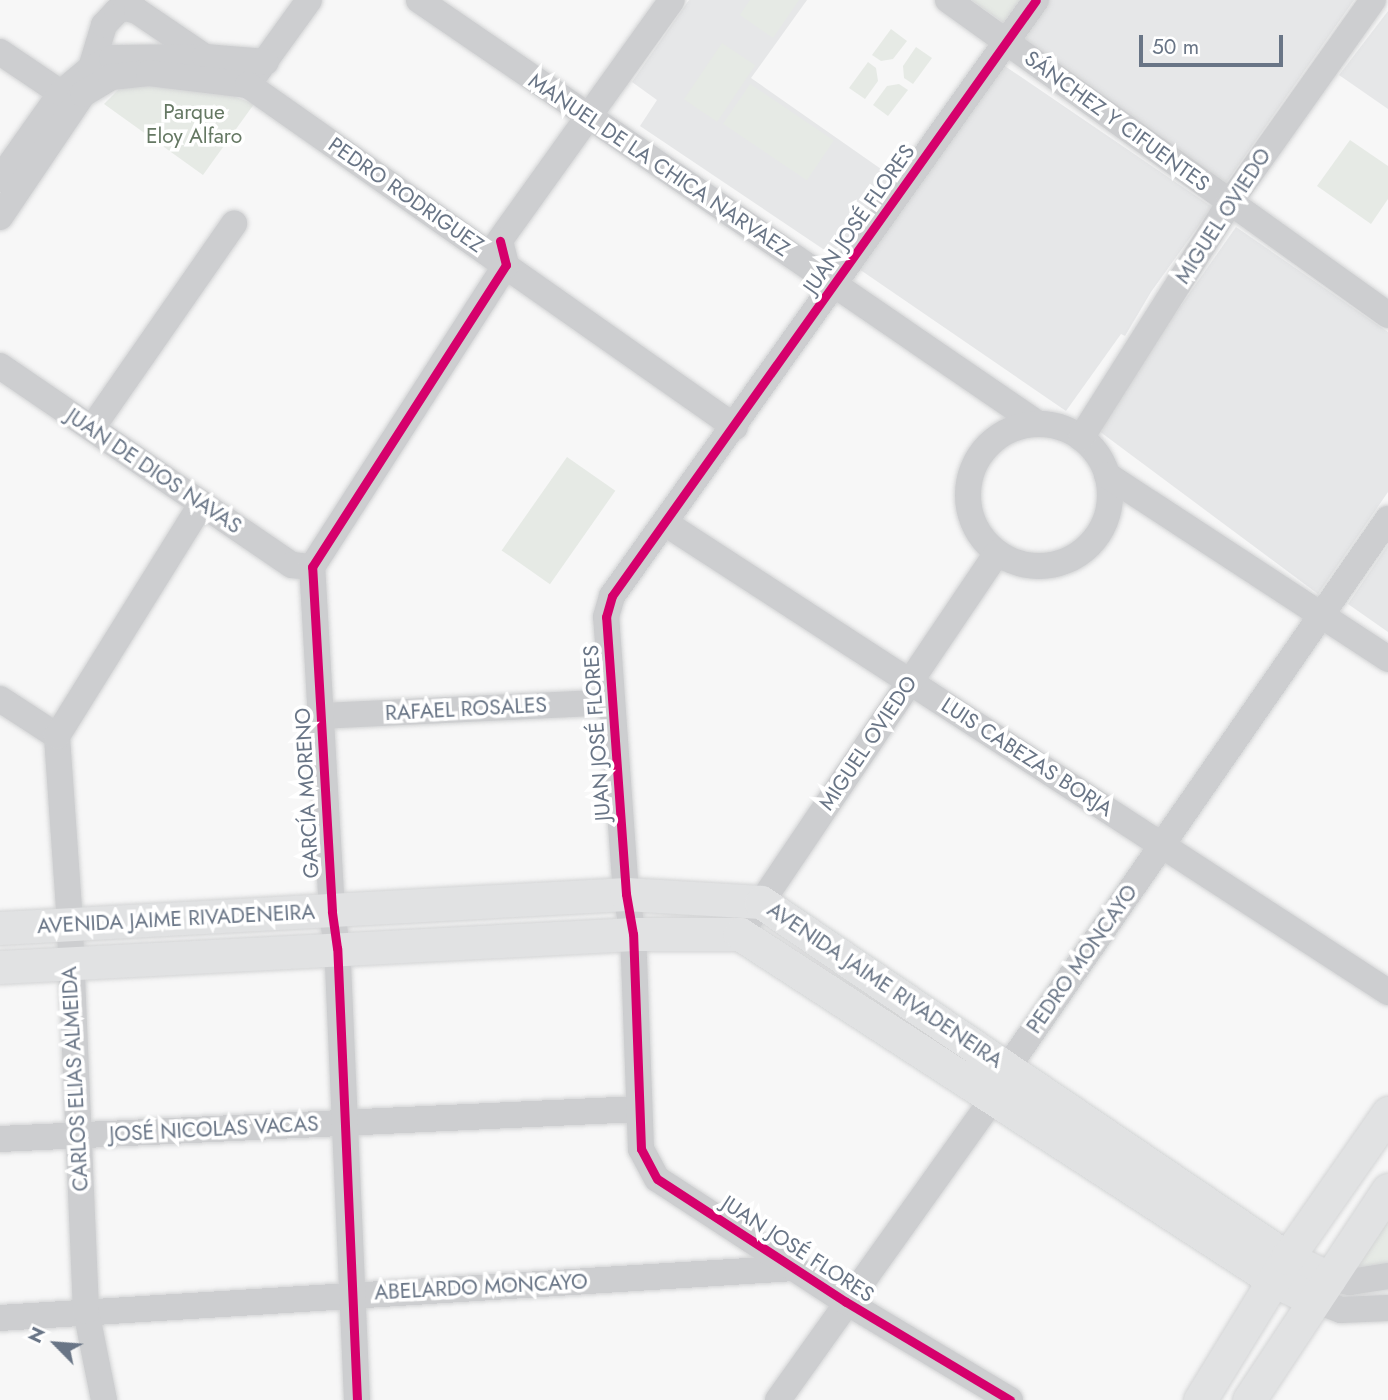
<!DOCTYPE html>
<html>
<head>
<meta charset="utf-8">
<style>
	body { margin:0 }
	#map { position:relative; width:1388px; height:1400px; overflow:hidden; background:#f7f7f7; font-family:Jost,sans-serif }
	div>[style] { position:absolute }
	.built>* { inset:0; background:#e6e7e8 }
	.green>* { inset:0; background:#e6eae5; transform-origin:0 0 }
	.roads { filter:drop-shadow(0 0 2px #d3d4d5) drop-shadow(0 0 2px #d3d4d5) }
	.minor>* { height:26px; margin:-13px; padding:0 13px; transform-origin:13px; border-radius:13px; background:#cdced0 }
	.minor>.ring { margin:-13px; padding:0; box-sizing:content-box; background:none; border:26px solid #cdced0; border-radius:50% }
	.major>* { height:33px; margin:-16.5px; padding:0 16.5px; transform-origin:16.5px; border-radius:16.5px; background:#e1e2e3 }
	.cycleway>* { height:9px; margin:-4.5px; padding:0 4.5px; transform-origin:4.5px; border-radius:4.5px; background:#d6006c }
	span { translate:-50% -50%; white-space:nowrap; text-align:center; line-height:1.15; -webkit-text-stroke:7px #fff; paint-order:stroke }
	.park-label { font-size:21px; color:#657863 }
	.street-label { font-size:21px; color:#697586 }
	.north { position:absolute; left:21px; top:1309px; width:70px; height:70px; -webkit-text-stroke:5px #fff; paint-order:stroke; rotate:295deg; font-size:19px; font-weight:700; line-height:28px; text-align:center; color:#697586 }
	.north::after { content:''; display:block; margin:auto; width:24px; height:32px; background:#697586; clip-path:polygon(50% 0,100% 100%,50% 72%,0 100%) }
	.scale { position:absolute; left:1139px; top:35px; width:144px; height:32px; box-sizing:border-box; border:4px solid #697586; border-top:0; padding-left:9px; font-size:21px; line-height:24px; white-space:nowrap; color:#697586; -webkit-text-stroke:5px #fff; paint-order:stroke }
</style>
</head>
<body>
<div id="map">
	<div class="built">
		<i style="clip-path:polygon(689px 0,807px 0,751px 78px,891px 176px,844px 245px,836px 249px,823px 249px,640px 126px,657px 100px,632px 82px)"></i>
		<i style="clip-path:polygon(1044px 0,1354px 0,1226px 183px,1017px 38px)"></i>
		<i style="clip-path:polygon(1388px 11px,1388px 109px,1339px 75px)"></i>
		<i style="clip-path:polygon(999px 62px,1212px 207px,1151px 292px,1125px 336px,1121px 334px,1066px 411px,859px 269px)"></i>
		<i style="clip-path:polygon(1236px 227px,1388px 332px,1388px 492px,1318px 594px,1095px 428px)"></i>
		<i style="clip-path:polygon(1388px 545px,1388px 632px,1348px 604px)"></i>
	</div>
	<div class="green">
		<i style="clip-path:polygon(750px 0,799px 0,773px 38px,740px 15px)"></i>
		<i style="clip-path:polygon(971px 0,1021px 0,1005px 24px)"></i>
		<i style="clip-path:polygon(891px 29px,907px 41px,893px 59px,881px 61px,872px 55px)"></i>
		<i style="left:722px;top:43px;width:40px;height:68px;rotate:34deg"></i>
		<i style="clip-path:polygon(916px 47px,932px 58px,913px 84px,904px 78px,903px 66px)"></i>
		<i style="clip-path:polygon(868px 62px,876px 68px,878px 81px,865px 99px,849px 88px)"></i>
		<i style="clip-path:polygon(135px 83px,223px 92px,254px 104px,203px 175px,104px 104px,119px 89px)"></i>
		<i style="left:750px;top:84px;width:101px;height:48px;rotate:34deg"></i>
		<i style="clip-path:polygon(899px 84px,908px 90px,888px 116px,873px 105px,887px 86px)"></i>
		<i style="clip-path:polygon(1350px 140px,1388px 166px,1388px 199px,1371px 224px,1317px 186px)"></i>
		<i style="left:567px;top:457px;width:59px;height:114px;rotate:35deg"></i>
		<i style="clip-path:polygon(1388px 1205px,1388px 1267px,1345px 1271px)"></i>
	</div>
	<div class="roads">
		<div class="minor">
			<i style="left:419px;top:0;width:750px;rotate:34.41deg"></i>
			<i style="left:948px;top:0;width:541px;rotate:35.6deg"></i>
			<i style="left:0;top:52px;width:89px;rotate:34deg"></i>
			<i style="left:91px;top:68px;width:45px;rotate:-73.2deg"></i>
			<i style="left:104px;top:25px;width:19px;rotate:-47deg"></i>
			<i style="left:117px;top:11px;width:9px;rotate:-18deg"></i>
			<i style="left:126px;top:8px;width:11px;rotate:15deg"></i>
			<i style="left:137px;top:11px;width:82px;rotate:34.1deg"></i>
			<i style="left:255px;top:75px;width:92px;rotate:-54.2deg"></i>
			<i style="left:0;top:179px;width:105px;rotate:-54.7deg"></i>
			<i style="left:61px;top:93px;width:39px;rotate:-40deg"></i>
			<i style="left:91px;top:68px;width:23px;rotate:-25deg"></i>
			<i style="left:112px;top:58px;width:93px;rotate:-0.6deg"></i>
			<i style="left:205px;top:57px;width:61px;rotate:4.7deg"></i>
			<i style="left:0;top:217px;width:148px;rotate:-56deg"></i>
			<i style="left:83px;top:94px;width:33px;rotate:-31deg"></i>
			<i style="left:111px;top:77px;width:38px;rotate:-6deg"></i>
			<i style="left:149px;top:73px;width:100px;rotate:6.9deg"></i>
			<i style="left:248px;top:85px;width:595px;rotate:35.08deg"></i>
			<i style="left:490px;top:254px;width:312px;rotate:-54.4deg"></i>
			<i style="left:0;top:366px;width:353px;rotate:34.3deg"></i>
			<i style="left:292px;top:565px;width:20px;rotate:6deg"></i>
			<i class="ring" style="left:968px;top:424px;width:116px;height:116px"></i>
			<i style="left:92px;top:428px;width:249px;rotate:-55.2deg"></i>
			<i style="left:1081px;top:438px;width:279px;rotate:-57.7deg"></i>
			<i style="left:1230px;top:202px;width:247px;rotate:-54.7deg"></i>
			<i style="left:1107px;top:475px;width:336px;rotate:33.2deg"></i>
			<i style="left:665px;top:523px;width:862px;rotate:32.97deg"></i>
			<i style="left:0;top:699px;width:68px;rotate:33deg"></i>
			<i style="left:320px;top:716px;width:292px;rotate:-2.7deg"></i>
			<i style="left:740px;top:934px;width:460px;rotate:-56deg"></i>
			<i style="left:0;top:1139px;width:639px;rotate:-2.69deg"></i>
			<i style="left:1329px;top:1278px;width:21px;rotate:11deg"></i>
			<i style="left:1350px;top:1282px;width:38px;rotate:-9deg"></i>
			<i style="left:1315px;top:1300px;width:28px;rotate:21deg"></i>
			<i style="left:1341px;top:1310px;width:47px;rotate:-2.4deg"></i>
			<i style="left:0;top:1318px;width:796px;rotate:-3.6deg"></i>
			<i style="left:104px;top:1400px;width:91px;rotate:-101.4deg"></i>
			<i style="left:86px;top:1311px;width:388px;rotate:-92.4deg"></i>
			<i style="left:70px;top:923px;width:187px;rotate:-94deg"></i>
			<i style="left:57px;top:736px;width:274px;rotate:-58.1deg"></i>
			<i style="left:357px;top:1400px;width:452px;rotate:-92.5deg"></i>
			<i style="left:337px;top:948px;width:37px;rotate:-98deg"></i>
			<i style="left:332px;top:911px;width:345px;rotate:-93.3deg"></i>
			<i style="left:312px;top:567px;width:359px;rotate:-57.3deg"></i>
			<i style="left:506px;top:265px;width:25px;rotate:-104deg"></i>
			<i style="left:778px;top:1400px;width:370px;rotate:-54.5deg"></i>
			<i style="left:993px;top:1099px;width:35px;rotate:-65deg"></i>
			<i style="left:1008px;top:1067px;width:667px;rotate:-55.26deg"></i>
			<i style="left:1010px;top:1400px;width:191px;rotate:-149.1deg"></i>
			<i style="left:846px;top:1302px;width:225px;rotate:-146.9deg"></i>
			<i style="left:657px;top:1179px;width:34px;rotate:-118deg"></i>
			<i style="left:641px;top:1149px;width:215px;rotate:-92.1deg"></i>
			<i style="left:633px;top:934px;width:41px;rotate:-99.9deg"></i>
			<i style="left:626px;top:894px;width:278px;rotate:-94.1deg"></i>
			<i style="left:606px;top:617px;width:22px;rotate:-74deg"></i>
			<i style="left:612px;top:596px;width:731px;rotate:-54.57deg"></i>
		</div>
		<div class="major">
			<i style="left:0;top:928px;width:627px;rotate:-3.11deg"></i>
			<i style="left:626px;top:894px;width:135px;rotate:3.4deg"></i>
			<i style="left:761px;top:902px;width:635px;rotate:34.09deg"></i>
			<i style="left:1287px;top:1258px;width:47px;rotate:25.5deg"></i>
			<i style="left:0;top:967px;width:634px;rotate:-2.98deg"></i>
			<i style="left:633px;top:934px;width:107px"></i>
			<i style="left:740px;top:934px;width:638px;rotate:32.97deg"></i>
			<i style="left:1275px;top:1281px;width:44px;rotate:25.4deg"></i>
			<i style="left:1200px;top:1400px;width:167px;rotate:-58.5deg"></i>
			<i style="left:1287px;top:1258px;width:177px;rotate:-55.1deg"></i>
			<i style="left:1249px;top:1400px;width:252px;rotate:-56.5deg"></i>
		</div>
	</div>
	<div class="cycleway">
		<i style="left:357px;top:1400px;width:452px;rotate:-92.5deg"></i>
		<i style="left:337px;top:948px;width:37px;rotate:-98deg"></i>
		<i style="left:332px;top:911px;width:345px;rotate:-93.3deg"></i>
		<i style="left:312px;top:567px;width:359px;rotate:-57.3deg"></i>
		<i style="left:506px;top:265px;width:25px;rotate:-104deg"></i>
		<i style="left:1010px;top:1400px;width:191px;rotate:-149.1deg"></i>
		<i style="left:846px;top:1302px;width:225px;rotate:-146.9deg"></i>
		<i style="left:657px;top:1179px;width:34px;rotate:-118deg"></i>
		<i style="left:641px;top:1149px;width:215px;rotate:-92.1deg"></i>
		<i style="left:633px;top:934px;width:41px;rotate:-99.9deg"></i>
		<i style="left:626px;top:894px;width:278px;rotate:-94.1deg"></i>
		<i style="left:606px;top:617px;width:22px;rotate:-74deg"></i>
		<i style="left:612px;top:596px;width:731px;rotate:-54.57deg"></i>
	</div>
	<div class="park-label">
		<span style="left:194px;top:124px">Parque<br>Eloy Alfaro</span>
	</div>
	<div class="street-label">
		<span style="left:1117px;top:121px;rotate:36deg">SÁNCHEZ Y CIFUENTES</span>
		<span style="left:659px;top:165px;rotate:34deg">MANUEL DE LA CHICA NARVAEZ</span>
		<span style="left:406px;top:195px;rotate:35deg">PEDRO RODRIGUEZ</span>
		<span style="left:1223px;top:216px;rotate:-57deg">MIGUEL OVIEDO</span>
		<span style="left:859px;top:219px;rotate:-55deg">JUAN JOSÉ FLORES</span>
		<span style="left:154px;top:471px;rotate:34deg">JUAN DE DIOS NAVAS</span>
		<span style="left:466px;top:709px;rotate:-3deg">RAFAEL ROSALES</span>
		<span style="left:597px;top:733px;rotate:-94deg">JUAN JOSÉ FLORES</span>
		<span style="left:868px;top:743px;rotate:-56deg">MIGUEL OVIEDO</span>
		<span style="left:1027px;top:757px;rotate:33deg">LUIS CABEZAS BORJA</span>
		<span style="left:307px;top:793px;rotate:-93deg">GARCÍA MORENO</span>
		<span style="left:176px;top:919px;rotate:-3deg">AVENIDA JAIME RIVADENEIRA</span>
		<span style="left:1082px;top:959px;rotate:-55deg">PEDRO MONCAYO</span>
		<span style="left:885px;top:985px;rotate:34deg">AVENIDA JAIME RIVADENEIRA</span>
		<span style="left:75px;top:1079px;rotate:-93deg">CARLOS ELIAS ALMEIDA</span>
		<span style="left:214px;top:1129px;rotate:-3deg">JOSÉ NICOLAS VACAS</span>
		<span style="left:798px;top:1249px;rotate:33deg">JUAN JOSÉ FLORES</span>
		<span style="left:481px;top:1287px;rotate:-3deg">ABELARDO MONCAYO</span>
	</div>
	<div class="north">N</div>
	<div class="scale">50 m</div>
</div>
</body>
</html>
